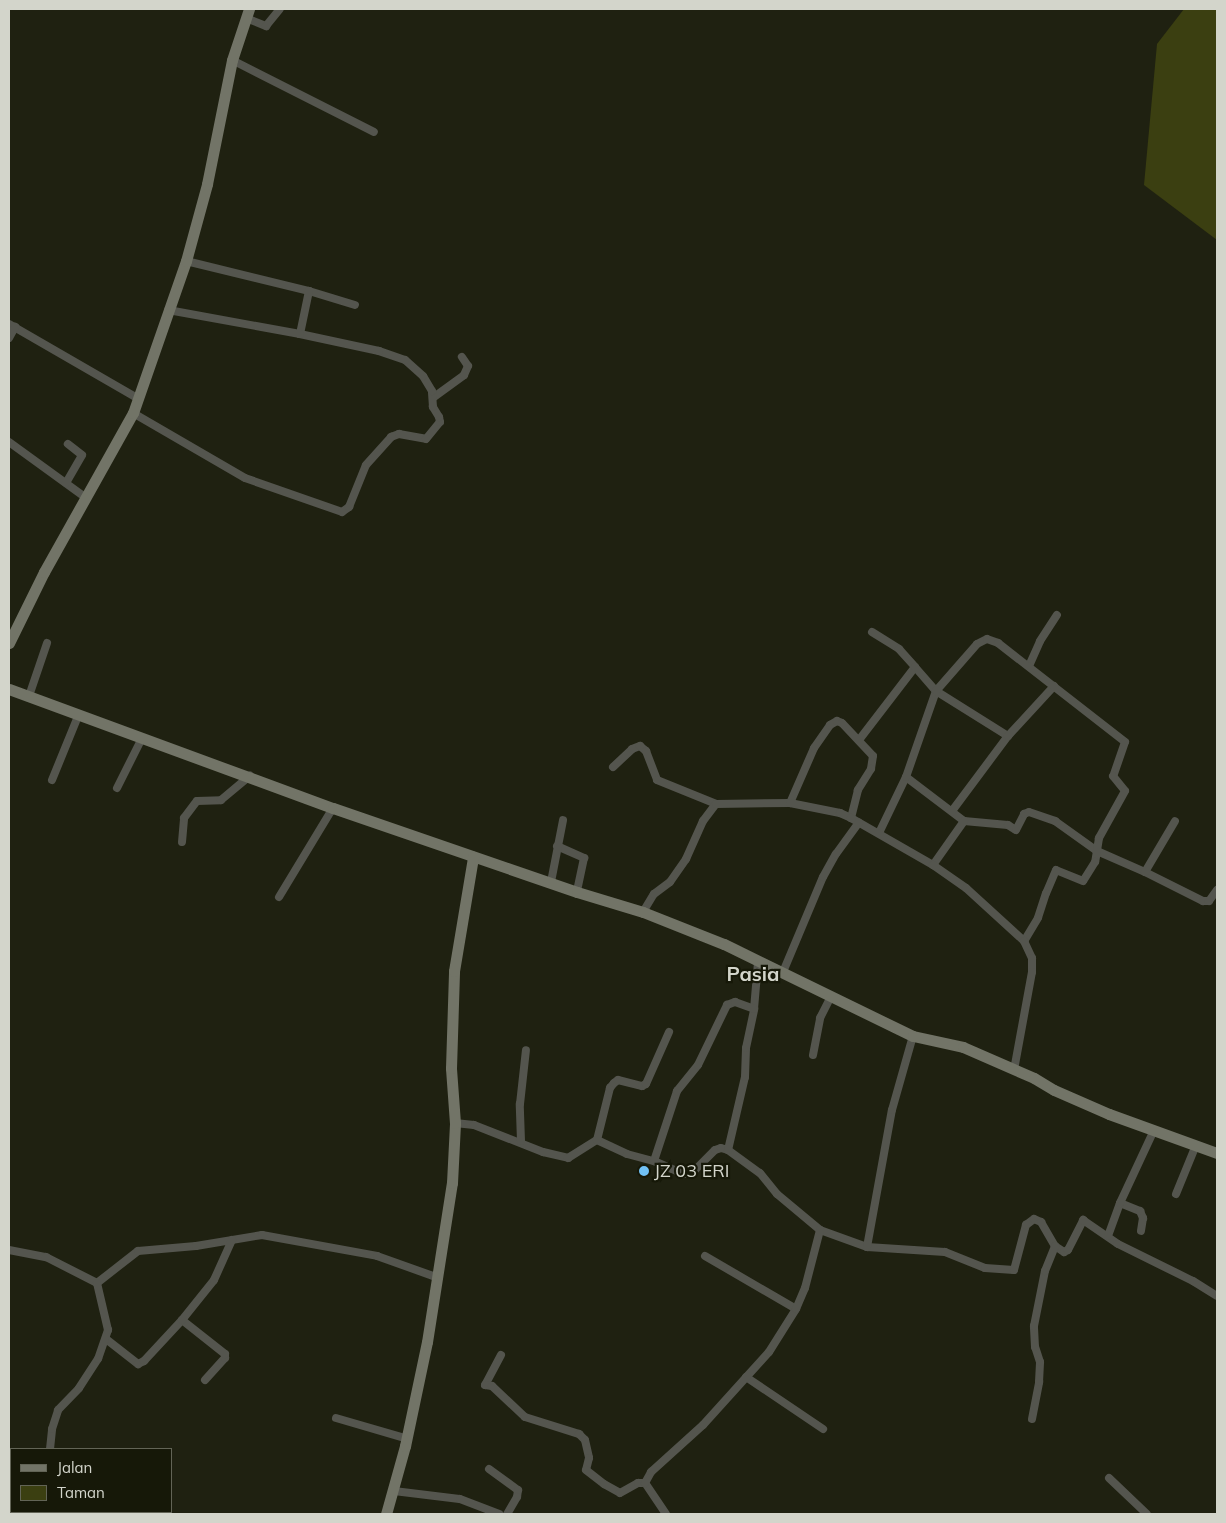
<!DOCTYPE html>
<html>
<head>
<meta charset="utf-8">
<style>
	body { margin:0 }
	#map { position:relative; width:1226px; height:1523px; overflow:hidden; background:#1f2111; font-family:Mulish,sans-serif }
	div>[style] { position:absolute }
	.green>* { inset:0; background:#3b3f11 }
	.street>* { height:8px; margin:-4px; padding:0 4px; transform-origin:4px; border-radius:4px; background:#54554e }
	.secondary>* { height:11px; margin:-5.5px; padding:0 5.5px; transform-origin:5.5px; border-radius:5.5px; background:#727467 }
	.dots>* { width:14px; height:14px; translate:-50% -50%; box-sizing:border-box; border:2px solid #161808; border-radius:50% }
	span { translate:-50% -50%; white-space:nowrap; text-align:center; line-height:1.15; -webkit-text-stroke:4.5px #161808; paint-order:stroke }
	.poi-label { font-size:18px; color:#d3d5cb }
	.left { translate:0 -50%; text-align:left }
	.quarter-label { font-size:20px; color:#d3d5cb; font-weight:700 }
	.frame { position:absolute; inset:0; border:10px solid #d3d5cb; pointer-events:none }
	.legend { position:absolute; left:10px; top:1448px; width:162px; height:65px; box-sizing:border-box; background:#161808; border:1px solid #626456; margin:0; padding:6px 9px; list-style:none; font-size:15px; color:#d3d5cb }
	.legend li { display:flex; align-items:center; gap:10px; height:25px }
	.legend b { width:25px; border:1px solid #626456 }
</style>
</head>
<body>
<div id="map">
	<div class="green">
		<i style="clip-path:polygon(1184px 9px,1217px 9px,1217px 240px,1144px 185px,1157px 44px)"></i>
	</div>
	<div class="street">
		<i style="left:246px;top:18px;width:22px;rotate:22deg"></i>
		<i style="left:266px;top:26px;width:22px;rotate:-51deg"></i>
		<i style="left:232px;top:60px;width:159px;rotate:26.9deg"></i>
		<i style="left:186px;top:261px;width:127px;rotate:13.7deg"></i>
		<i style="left:309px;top:291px;width:48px;rotate:16.9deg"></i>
		<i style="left:9px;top:324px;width:148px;rotate:30deg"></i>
		<i style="left:300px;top:334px;width:44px;rotate:-78.2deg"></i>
		<i style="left:9px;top:338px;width:13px;rotate:-61deg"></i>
		<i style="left:434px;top:397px;width:37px;rotate:-36deg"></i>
		<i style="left:464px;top:375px;width:10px;rotate:-66deg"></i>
		<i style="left:468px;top:366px;width:11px;rotate:-124deg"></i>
		<i style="left:133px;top:413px;width:129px;rotate:30.1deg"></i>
		<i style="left:245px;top:478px;width:103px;rotate:19.3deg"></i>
		<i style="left:342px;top:512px;width:9px;rotate:-36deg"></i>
		<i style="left:349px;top:507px;width:45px;rotate:-68deg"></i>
		<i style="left:366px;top:465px;width:38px;rotate:-48deg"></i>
		<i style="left:391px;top:437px;width:9px;rotate:-21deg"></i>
		<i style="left:399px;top:434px;width:27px;rotate:10deg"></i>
		<i style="left:426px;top:439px;width:22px;rotate:-51deg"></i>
		<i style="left:440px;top:422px;width:5px;rotate:-101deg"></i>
		<i style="left:439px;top:417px;width:12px;rotate:-121deg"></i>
		<i style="left:433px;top:407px;width:16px;rotate:-94deg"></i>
		<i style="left:432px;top:391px;width:17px;rotate:-121deg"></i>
		<i style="left:423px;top:376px;width:24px;rotate:-138deg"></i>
		<i style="left:405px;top:360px;width:28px;rotate:-161deg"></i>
		<i style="left:379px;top:351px;width:81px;rotate:-167.9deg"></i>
		<i style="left:300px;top:334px;width:134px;rotate:-169.7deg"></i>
		<i style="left:9px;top:442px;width:95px;rotate:36deg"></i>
		<i style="left:66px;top:483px;width:32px;rotate:-60deg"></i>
		<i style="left:82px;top:455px;width:18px;rotate:-142deg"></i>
		<i style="left:872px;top:632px;width:32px;rotate:32deg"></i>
		<i style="left:899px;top:649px;width:24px;rotate:48deg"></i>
		<i style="left:1029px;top:666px;width:27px;rotate:-66deg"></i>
		<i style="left:1040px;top:641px;width:31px;rotate:-57deg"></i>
		<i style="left:29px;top:696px;width:56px;rotate:-71.2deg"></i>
		<i style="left:859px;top:740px;width:92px;rotate:-52.5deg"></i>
		<i style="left:915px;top:667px;width:32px;rotate:49deg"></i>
		<i style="left:936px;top:691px;width:85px;rotate:32deg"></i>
		<i style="left:613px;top:767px;width:26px;rotate:-43deg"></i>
		<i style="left:632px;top:749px;width:9px;rotate:-21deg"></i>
		<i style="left:640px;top:746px;width:8px;rotate:40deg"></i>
		<i style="left:646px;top:751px;width:31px;rotate:69deg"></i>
		<i style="left:657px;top:780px;width:64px;rotate:22.1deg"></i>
		<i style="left:906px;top:777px;width:73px;rotate:37.2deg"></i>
		<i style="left:964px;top:821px;width:44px;rotate:5.2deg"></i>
		<i style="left:1008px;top:825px;width:9px;rotate:32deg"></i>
		<i style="left:1016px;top:830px;width:18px;rotate:-63deg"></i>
		<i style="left:1024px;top:814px;width:5px;rotate:-22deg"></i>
		<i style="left:1029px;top:812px;width:28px;rotate:19deg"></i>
		<i style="left:1055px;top:821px;width:52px;rotate:35.5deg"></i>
		<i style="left:1097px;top:851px;width:52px;rotate:23.6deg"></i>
		<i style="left:1145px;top:872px;width:65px;rotate:26.6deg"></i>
		<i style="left:1203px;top:901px;width:6px"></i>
		<i style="left:1209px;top:901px;width:14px;rotate:-54deg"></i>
		<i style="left:52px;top:780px;width:71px;rotate:-67.8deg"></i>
		<i style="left:117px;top:788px;width:56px;rotate:-63.4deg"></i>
		<i style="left:790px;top:803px;width:60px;rotate:-66.4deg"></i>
		<i style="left:814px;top:748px;width:28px;rotate:-55deg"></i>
		<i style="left:830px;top:725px;width:8px;rotate:-30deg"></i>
		<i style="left:837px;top:721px;width:5px;rotate:22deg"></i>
		<i style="left:842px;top:723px;width:45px;rotate:46.8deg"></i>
		<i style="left:873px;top:756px;width:13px;rotate:99deg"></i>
		<i style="left:871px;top:769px;width:25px;rotate:122deg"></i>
		<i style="left:858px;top:790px;width:29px;rotate:104deg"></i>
		<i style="left:952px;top:811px;width:94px;rotate:-53.3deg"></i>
		<i style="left:1008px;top:736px;width:68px;rotate:-47.4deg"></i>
		<i style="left:879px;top:833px;width:62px;rotate:-64.3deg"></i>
		<i style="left:906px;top:777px;width:91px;rotate:-70.8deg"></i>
		<i style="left:936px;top:691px;width:62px;rotate:-48.9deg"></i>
		<i style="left:977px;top:644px;width:11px;rotate:-27deg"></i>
		<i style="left:987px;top:639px;width:12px;rotate:20deg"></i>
		<i style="left:998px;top:643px;width:161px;rotate:37.9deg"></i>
		<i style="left:1125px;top:742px;width:36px;rotate:109deg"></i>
		<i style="left:1113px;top:776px;width:19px;rotate:51deg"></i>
		<i style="left:1125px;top:791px;width:54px;rotate:119deg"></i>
		<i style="left:1099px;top:838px;width:24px;rotate:99deg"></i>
		<i style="left:1095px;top:862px;width:22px;rotate:122deg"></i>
		<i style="left:1083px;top:881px;width:29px;rotate:-158deg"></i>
		<i style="left:1056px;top:870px;width:25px;rotate:113deg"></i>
		<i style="left:1046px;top:893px;width:26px;rotate:108deg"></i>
		<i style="left:1038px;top:918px;width:27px;rotate:121deg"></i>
		<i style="left:182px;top:842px;width:24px;rotate:-85deg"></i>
		<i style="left:184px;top:818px;width:21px;rotate:-53deg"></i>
		<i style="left:197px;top:801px;width:24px;rotate:-2deg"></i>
		<i style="left:221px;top:800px;width:38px;rotate:-40deg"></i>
		<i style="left:557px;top:846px;width:30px;rotate:24deg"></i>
		<i style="left:584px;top:858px;width:35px;rotate:102deg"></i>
		<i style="left:933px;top:865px;width:54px;rotate:-54.8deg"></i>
		<i style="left:1145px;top:872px;width:59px;rotate:-59.5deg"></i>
		<i style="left:551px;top:882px;width:63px;rotate:-79deg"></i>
		<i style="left:279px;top:897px;width:104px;rotate:-58.8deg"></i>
		<i style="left:643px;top:912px;width:21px;rotate:-59deg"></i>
		<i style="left:654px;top:894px;width:20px;rotate:-37deg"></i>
		<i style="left:670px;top:882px;width:28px;rotate:-55deg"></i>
		<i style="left:686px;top:859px;width:42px;rotate:-65.9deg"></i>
		<i style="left:703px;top:821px;width:21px;rotate:-53deg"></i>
		<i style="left:716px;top:804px;width:74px;rotate:-0.8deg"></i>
		<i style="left:790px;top:803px;width:51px;rotate:11.3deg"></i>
		<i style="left:840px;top:813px;width:12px;rotate:24deg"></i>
		<i style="left:851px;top:818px;width:95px;rotate:29.8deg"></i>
		<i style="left:933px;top:865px;width:40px;rotate:34.9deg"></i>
		<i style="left:966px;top:888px;width:79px;rotate:42.4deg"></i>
		<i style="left:1024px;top:941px;width:19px;rotate:65deg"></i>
		<i style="left:1032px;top:958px;width:14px;rotate:90deg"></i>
		<i style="left:1032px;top:972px;width:100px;rotate:100.4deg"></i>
		<i style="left:783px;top:972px;width:103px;rotate:-67.2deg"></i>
		<i style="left:823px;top:877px;width:26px;rotate:-61deg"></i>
		<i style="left:836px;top:854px;width:39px;rotate:-54deg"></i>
		<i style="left:813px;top:1055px;width:38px;rotate:-79deg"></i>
		<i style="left:820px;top:1018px;width:25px;rotate:-63deg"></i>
		<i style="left:455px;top:1123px;width:19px;rotate:6deg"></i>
		<i style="left:474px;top:1125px;width:74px;rotate:21.4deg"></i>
		<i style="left:543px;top:1152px;width:26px;rotate:13deg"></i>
		<i style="left:568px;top:1158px;width:34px;rotate:-32deg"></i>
		<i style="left:597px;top:1140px;width:33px;rotate:25deg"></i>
		<i style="left:627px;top:1154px;width:28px;rotate:15deg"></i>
		<i style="left:654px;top:1161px;width:32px;rotate:24deg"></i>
		<i style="left:683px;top:1174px;width:6px"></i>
		<i style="left:689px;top:1174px;width:7px;rotate:-34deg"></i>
		<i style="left:695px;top:1170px;width:28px;rotate:-45deg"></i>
		<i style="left:715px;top:1150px;width:6px;rotate:-18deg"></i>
		<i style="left:721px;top:1148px;width:7px;rotate:16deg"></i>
		<i style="left:728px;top:1150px;width:39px;rotate:36deg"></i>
		<i style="left:760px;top:1173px;width:27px;rotate:51deg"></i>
		<i style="left:777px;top:1194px;width:56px;rotate:39.9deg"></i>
		<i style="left:820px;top:1230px;width:50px;rotate:19.9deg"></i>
		<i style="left:867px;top:1247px;width:78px;rotate:3.7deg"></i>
		<i style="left:945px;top:1252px;width:43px;rotate:21.8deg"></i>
		<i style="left:985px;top:1268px;width:29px;rotate:4deg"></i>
		<i style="left:1014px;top:1270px;width:47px;rotate:-75.1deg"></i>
		<i style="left:1026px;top:1225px;width:10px;rotate:-37deg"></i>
		<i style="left:1034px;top:1219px;width:8px;rotate:23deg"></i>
		<i style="left:1041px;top:1222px;width:28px;rotate:60deg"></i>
		<i style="left:1055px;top:1246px;width:11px;rotate:34deg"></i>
		<i style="left:1064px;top:1252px;width:4px;rotate:-27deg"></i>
		<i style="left:1068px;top:1250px;width:34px;rotate:-63deg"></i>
		<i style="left:1083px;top:1220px;width:42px;rotate:34.4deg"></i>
		<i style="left:1118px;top:1244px;width:84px;rotate:26.3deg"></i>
		<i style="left:1193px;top:1281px;width:28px;rotate:32deg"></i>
		<i style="left:597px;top:1140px;width:54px;rotate:-76deg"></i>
		<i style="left:610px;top:1088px;width:6px;rotate:-51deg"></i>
		<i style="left:614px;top:1083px;width:5px;rotate:-37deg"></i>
		<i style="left:618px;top:1080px;width:25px;rotate:14deg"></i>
		<i style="left:642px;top:1086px;width:4px;rotate:-27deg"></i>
		<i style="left:646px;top:1084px;width:57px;rotate:-66.1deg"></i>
		<i style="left:521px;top:1141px;width:37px;rotate:-92deg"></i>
		<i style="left:520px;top:1104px;width:54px;rotate:-83.7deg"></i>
		<i style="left:728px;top:1150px;width:75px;rotate:-76.9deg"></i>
		<i style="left:745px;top:1077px;width:29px;rotate:-88deg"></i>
		<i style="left:746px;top:1048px;width:40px;rotate:-78deg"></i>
		<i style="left:754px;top:1009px;width:47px;rotate:-85.1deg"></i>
		<i style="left:654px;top:1161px;width:74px;rotate:-71.8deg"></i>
		<i style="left:677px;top:1091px;width:33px;rotate:-51deg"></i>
		<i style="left:698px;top:1065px;width:67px;rotate:-64.2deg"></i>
		<i style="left:727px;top:1005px;width:9px;rotate:-21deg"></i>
		<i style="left:735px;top:1002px;width:20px;rotate:20deg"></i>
		<i style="left:1176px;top:1194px;width:53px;rotate:-67.8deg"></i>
		<i style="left:1120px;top:1203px;width:22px;rotate:22deg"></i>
		<i style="left:1140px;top:1211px;width:8px;rotate:67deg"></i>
		<i style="left:1143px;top:1218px;width:13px;rotate:99deg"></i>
		<i style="left:1108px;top:1236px;width:35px;rotate:-70deg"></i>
		<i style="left:1120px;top:1203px;width:81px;rotate:-65deg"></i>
		<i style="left:867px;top:1247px;width:139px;rotate:-79.7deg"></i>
		<i style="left:892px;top:1110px;width:77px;rotate:-74.2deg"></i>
		<i style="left:9px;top:1250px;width:38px;rotate:11deg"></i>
		<i style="left:46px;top:1257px;width:57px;rotate:27deg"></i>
		<i style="left:97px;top:1283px;width:52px;rotate:-38deg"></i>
		<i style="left:138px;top:1251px;width:58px;rotate:-4.9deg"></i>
		<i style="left:196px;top:1246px;width:67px;rotate:-9.5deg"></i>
		<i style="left:262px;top:1235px;width:117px;rotate:10.3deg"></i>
		<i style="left:377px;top:1256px;width:63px;rotate:19.6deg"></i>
		<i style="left:705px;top:1256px;width:105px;rotate:30.2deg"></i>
		<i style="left:106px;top:1339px;width:41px;rotate:38deg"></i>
		<i style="left:138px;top:1364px;width:7px;rotate:-27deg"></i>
		<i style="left:144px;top:1361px;width:56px;rotate:-47.2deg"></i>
		<i style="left:501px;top:1355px;width:34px;rotate:118deg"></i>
		<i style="left:485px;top:1385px;width:7px;rotate:8deg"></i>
		<i style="left:492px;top:1386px;width:45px;rotate:43.2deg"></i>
		<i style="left:525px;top:1417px;width:57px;rotate:17.5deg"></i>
		<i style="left:579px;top:1434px;width:8px;rotate:45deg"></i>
		<i style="left:585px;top:1440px;width:18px;rotate:77deg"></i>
		<i style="left:589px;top:1458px;width:12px;rotate:104deg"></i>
		<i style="left:586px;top:1470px;width:23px;rotate:38deg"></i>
		<i style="left:604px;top:1484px;width:18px;rotate:29deg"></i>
		<i style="left:620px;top:1493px;width:21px;rotate:-29deg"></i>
		<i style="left:638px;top:1483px;width:7px"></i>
		<i style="left:746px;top:1377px;width:93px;rotate:34deg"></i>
		<i style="left:205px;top:1380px;width:30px;rotate:-48deg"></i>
		<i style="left:225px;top:1358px;width:4px;rotate:-90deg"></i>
		<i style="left:225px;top:1354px;width:55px;rotate:-141.7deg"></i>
		<i style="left:182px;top:1320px;width:51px;rotate:-51.3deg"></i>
		<i style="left:214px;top:1280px;width:44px;rotate:-65.8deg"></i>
		<i style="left:336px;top:1418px;width:72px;rotate:16.2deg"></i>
		<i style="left:1032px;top:1419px;width:38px;rotate:-79deg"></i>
		<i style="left:1039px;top:1382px;width:20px;rotate:-87deg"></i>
		<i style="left:1040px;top:1362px;width:16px;rotate:-108deg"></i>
		<i style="left:1035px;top:1347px;width:21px;rotate:-93deg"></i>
		<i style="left:1034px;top:1326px;width:56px;rotate:-78.7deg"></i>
		<i style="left:1045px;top:1271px;width:27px;rotate:-68deg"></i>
		<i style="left:50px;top:1449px;width:20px;rotate:-84deg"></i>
		<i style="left:52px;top:1429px;width:20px;rotate:-72deg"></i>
		<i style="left:58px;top:1410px;width:30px;rotate:-46deg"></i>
		<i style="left:79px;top:1388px;width:35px;rotate:-57deg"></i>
		<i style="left:98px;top:1359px;width:31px;rotate:-71deg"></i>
		<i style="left:108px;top:1330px;width:48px;rotate:-103.2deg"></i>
		<i style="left:489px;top:1469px;width:36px;rotate:36deg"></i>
		<i style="left:518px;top:1490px;width:7px;rotate:98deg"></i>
		<i style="left:517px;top:1497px;width:20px;rotate:120deg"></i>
		<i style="left:1109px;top:1478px;width:52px;rotate:43.5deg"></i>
		<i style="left:394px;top:1491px;width:66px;rotate:6.9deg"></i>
		<i style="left:460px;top:1499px;width:42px;rotate:21deg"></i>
		<i style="left:43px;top:1514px;width:2px;rotate:-90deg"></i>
		<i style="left:666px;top:1514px;width:37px;rotate:-124deg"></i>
		<i style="left:645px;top:1483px;width:13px;rotate:-61deg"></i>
		<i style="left:651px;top:1472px;width:70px;rotate:-42.1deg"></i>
		<i style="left:703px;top:1425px;width:98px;rotate:-47.9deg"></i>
		<i style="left:769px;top:1352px;width:51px;rotate:-57.9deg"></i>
		<i style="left:796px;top:1309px;width:23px;rotate:-67deg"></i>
		<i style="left:805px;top:1288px;width:60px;rotate:-75.5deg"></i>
	</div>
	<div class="secondary">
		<i style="left:9px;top:643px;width:79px;rotate:-63.8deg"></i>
		<i style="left:44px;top:572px;width:182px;rotate:-60.8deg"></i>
		<i style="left:133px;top:413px;width:161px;rotate:-70.8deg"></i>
		<i style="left:186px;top:261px;width:80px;rotate:-74.7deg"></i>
		<i style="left:207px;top:184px;width:126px;rotate:-78.6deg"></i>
		<i style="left:232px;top:60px;width:54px;rotate:-71.6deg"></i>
		<i style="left:9px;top:689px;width:345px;rotate:20.2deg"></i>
		<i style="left:333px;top:808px;width:258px;rotate:19deg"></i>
		<i style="left:577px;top:892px;width:69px;rotate:16.9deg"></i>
		<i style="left:643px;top:912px;width:87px;rotate:21.6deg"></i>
		<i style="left:724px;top:944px;width:210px;rotate:26deg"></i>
		<i style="left:913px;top:1036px;width:51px;rotate:12.4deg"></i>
		<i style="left:963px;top:1047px;width:77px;rotate:23.6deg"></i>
		<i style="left:1034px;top:1078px;width:23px;rotate:31deg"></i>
		<i style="left:1054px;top:1090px;width:60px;rotate:23.6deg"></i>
		<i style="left:1109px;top:1114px;width:115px;rotate:19.9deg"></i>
		<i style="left:386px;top:1514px;width:71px;rotate:-74.4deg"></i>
		<i style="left:405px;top:1446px;width:106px;rotate:-78.1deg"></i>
		<i style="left:427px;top:1342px;width:161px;rotate:-81.1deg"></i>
		<i style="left:452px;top:1183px;width:60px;rotate:-87.1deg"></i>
		<i style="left:455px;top:1123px;width:55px;rotate:-94.2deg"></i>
		<i style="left:451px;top:1068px;width:97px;rotate:-88.2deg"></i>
		<i style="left:454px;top:971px;width:116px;rotate:-80.5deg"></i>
	</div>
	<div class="dots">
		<i style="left:644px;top:1171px;background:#71c1f5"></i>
	</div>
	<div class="poi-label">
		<span class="left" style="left:654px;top:1171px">JZ 03 ERI</span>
	</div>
	<div class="quarter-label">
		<span style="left:753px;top:973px">Pasia</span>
	</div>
	<div class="frame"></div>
	<ul class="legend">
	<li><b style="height:6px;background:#727467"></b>Jalan</li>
	<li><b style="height:14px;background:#3b3f11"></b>Taman</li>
	</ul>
</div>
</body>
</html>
